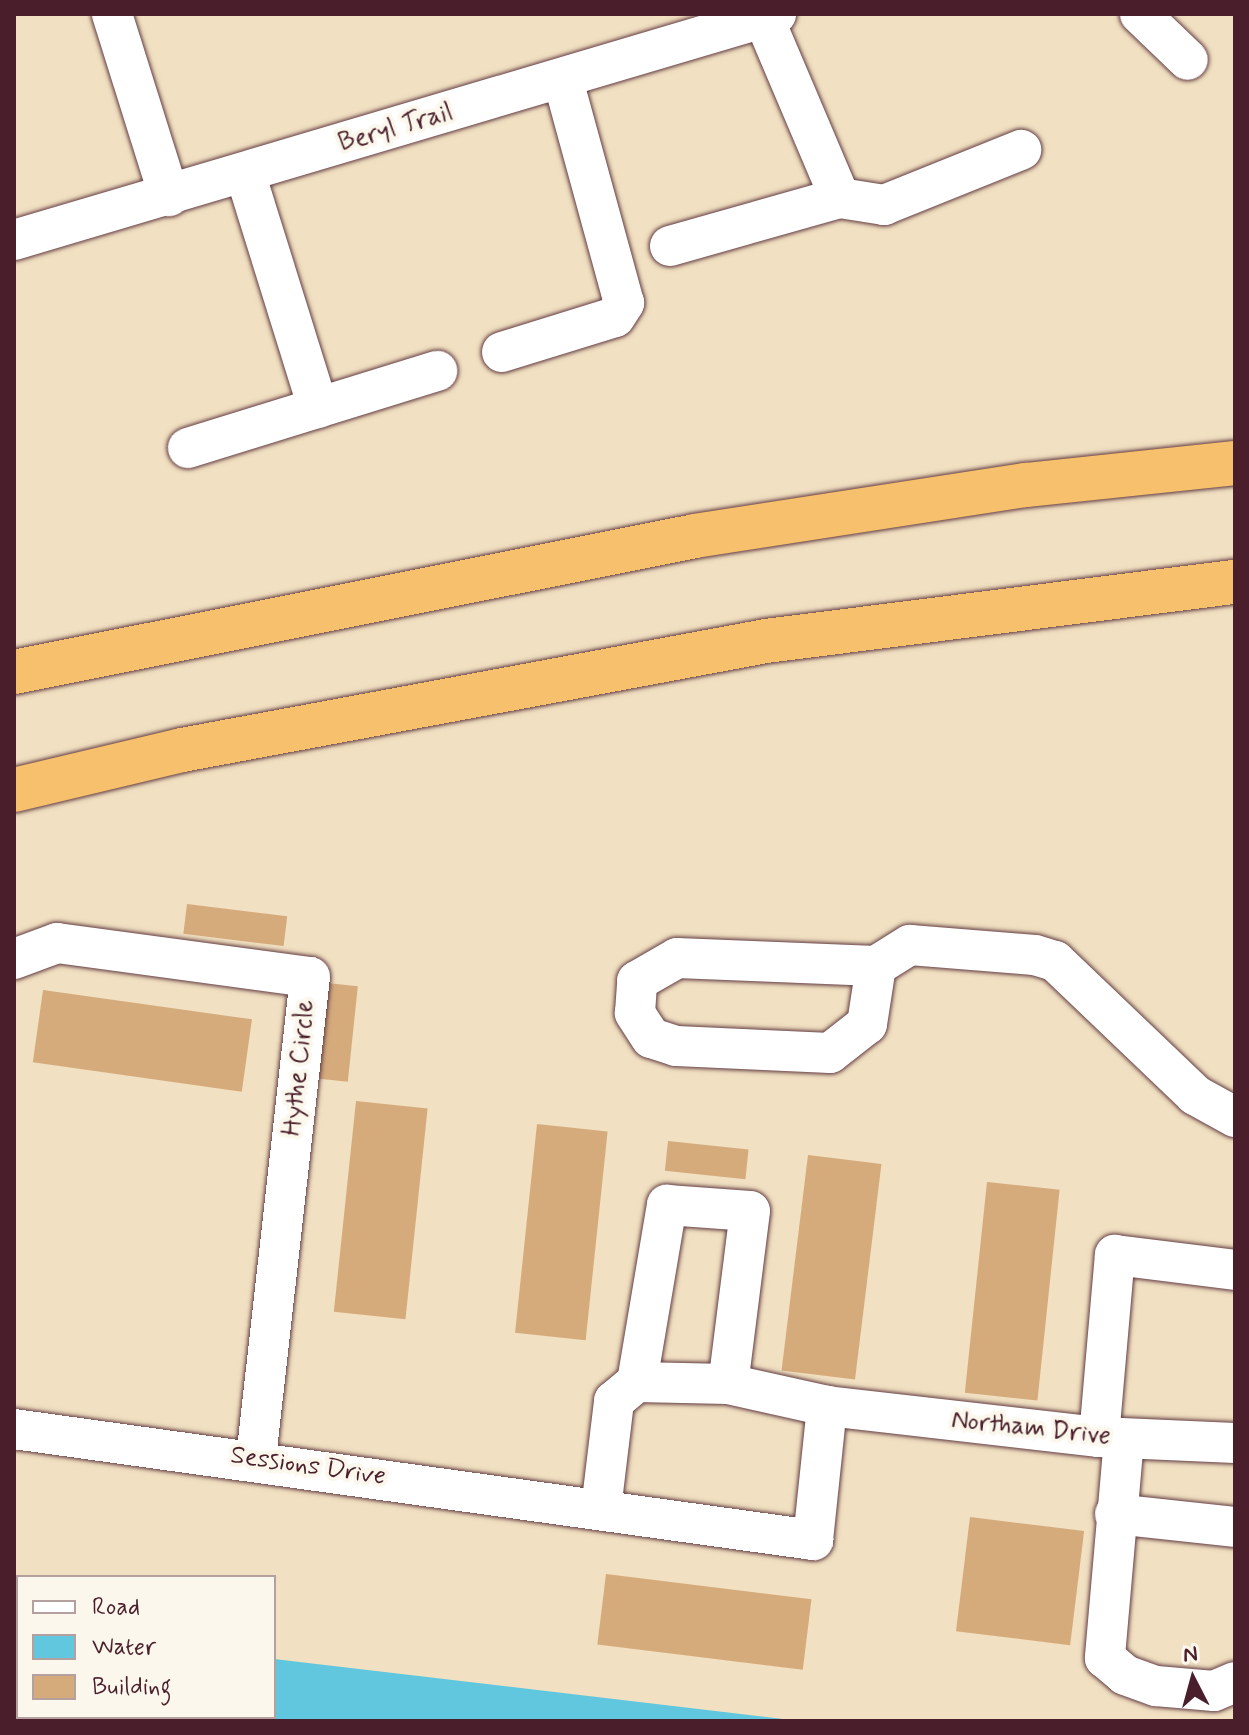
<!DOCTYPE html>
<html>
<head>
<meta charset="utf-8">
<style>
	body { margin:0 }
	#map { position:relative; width:1249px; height:1735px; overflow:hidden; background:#f1e0c1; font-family:Mynerve,sans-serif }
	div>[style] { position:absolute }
	.water>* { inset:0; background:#61c7de }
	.building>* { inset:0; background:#d5ab7c; transform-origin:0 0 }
	.roads { filter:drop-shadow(0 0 2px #633c42) drop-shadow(0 0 2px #633c42) }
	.minor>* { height:40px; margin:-20px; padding:0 20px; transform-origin:20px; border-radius:20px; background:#fff }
	.highway>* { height:44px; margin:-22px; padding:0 22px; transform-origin:22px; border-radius:22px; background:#f7c06c }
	span { translate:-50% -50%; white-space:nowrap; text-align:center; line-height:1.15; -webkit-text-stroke:8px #fbf7ec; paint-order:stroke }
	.street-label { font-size:26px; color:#4a1f2b }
	.frame { position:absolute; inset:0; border:16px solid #4a1f2b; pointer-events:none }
	.legend { position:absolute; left:16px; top:1575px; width:260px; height:144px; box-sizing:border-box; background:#fbf7ec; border:2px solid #b4a19f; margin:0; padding:10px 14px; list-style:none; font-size:24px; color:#4a1f2b }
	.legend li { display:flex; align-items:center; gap:16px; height:40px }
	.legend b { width:40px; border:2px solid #b4a19f }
	.north { position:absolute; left:1153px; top:1639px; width:80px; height:80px; -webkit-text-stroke:6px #fbf7ec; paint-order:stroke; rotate:354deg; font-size:22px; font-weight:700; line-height:32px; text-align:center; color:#4a1f2b }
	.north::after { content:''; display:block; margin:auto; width:28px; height:36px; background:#4a1f2b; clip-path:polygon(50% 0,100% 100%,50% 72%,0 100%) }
</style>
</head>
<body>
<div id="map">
	<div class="water">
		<i style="clip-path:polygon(14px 1628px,18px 1717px,274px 1717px,274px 1659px,800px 1721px,14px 1721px)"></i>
	</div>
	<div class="building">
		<i style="left:187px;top:904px;width:101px;height:30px;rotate:7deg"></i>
		<i style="left:327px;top:983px;width:31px;height:96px;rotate:6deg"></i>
		<i style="left:43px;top:990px;width:211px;height:73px;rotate:8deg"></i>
		<i style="left:356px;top:1101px;width:72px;height:212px;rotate:6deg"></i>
		<i style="left:537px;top:1124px;width:71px;height:210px;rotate:6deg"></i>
		<i style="left:668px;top:1141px;width:81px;height:30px;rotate:6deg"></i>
		<i style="left:808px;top:1155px;width:74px;height:217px;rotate:7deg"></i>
		<i style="left:987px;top:1182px;width:73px;height:212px;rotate:6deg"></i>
		<i style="left:970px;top:1517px;width:115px;height:115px;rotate:7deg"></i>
		<i style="left:606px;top:1574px;width:207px;height:71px;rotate:7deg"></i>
	</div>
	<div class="roads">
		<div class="minor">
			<i style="left:112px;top:14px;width:191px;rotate:72.6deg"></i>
			<i style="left:1140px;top:14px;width:66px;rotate:43.8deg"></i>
			<i style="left:245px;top:173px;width:246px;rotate:72.7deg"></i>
			<i style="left:840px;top:198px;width:45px;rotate:9deg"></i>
			<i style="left:884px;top:205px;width:148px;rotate:-21.9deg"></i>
			<i style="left:14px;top:240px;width:795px;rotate:-16.52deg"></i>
			<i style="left:670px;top:246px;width:177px;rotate:-15.8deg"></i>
			<i style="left:840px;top:198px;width:194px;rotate:-113deg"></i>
			<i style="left:502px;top:352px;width:118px;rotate:-17.2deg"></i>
			<i style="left:615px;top:317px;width:17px;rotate:-57deg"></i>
			<i style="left:624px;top:303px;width:231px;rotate:-105.3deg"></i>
			<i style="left:188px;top:448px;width:261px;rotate:-17.2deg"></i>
			<i style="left:14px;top:959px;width:46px;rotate:-20.4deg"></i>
			<i style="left:57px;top:943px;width:255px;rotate:7.7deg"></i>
			<i style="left:310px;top:977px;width:485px;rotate:96.4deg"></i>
			<i style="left:876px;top:966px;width:59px;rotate:98.8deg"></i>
			<i style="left:867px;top:1024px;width:47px;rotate:141.9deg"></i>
			<i style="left:830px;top:1053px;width:154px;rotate:-177.4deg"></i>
			<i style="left:676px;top:1046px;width:26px;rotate:-162deg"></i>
			<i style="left:651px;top:1038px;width:30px;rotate:-123deg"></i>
			<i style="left:635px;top:1013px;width:32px;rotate:-86deg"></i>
			<i style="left:637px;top:981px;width:46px;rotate:-29.9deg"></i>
			<i style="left:677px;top:958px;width:199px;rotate:2.3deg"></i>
			<i style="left:876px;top:966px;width:40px;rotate:-32deg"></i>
			<i style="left:910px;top:945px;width:125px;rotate:4.6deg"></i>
			<i style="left:1035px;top:955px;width:21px;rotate:17deg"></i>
			<i style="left:1055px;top:961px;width:194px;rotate:43.7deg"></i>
			<i style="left:1195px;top:1095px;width:46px;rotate:28.8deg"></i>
			<i style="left:637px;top:1382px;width:180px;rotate:-80.4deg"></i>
			<i style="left:667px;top:1205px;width:83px;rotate:4.1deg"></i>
			<i style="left:750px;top:1211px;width:174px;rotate:97.2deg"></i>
			<i style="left:14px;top:1429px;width:807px;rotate:7.91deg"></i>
			<i style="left:813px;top:1540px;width:135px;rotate:-84deg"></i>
			<i style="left:1099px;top:1437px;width:183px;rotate:-85deg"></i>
			<i style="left:1115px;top:1255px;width:121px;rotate:7.1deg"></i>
			<i style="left:1124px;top:1439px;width:220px;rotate:95deg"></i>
			<i style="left:1105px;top:1658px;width:26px;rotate:40deg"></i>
			<i style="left:1125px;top:1675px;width:33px;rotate:20deg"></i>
			<i style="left:1156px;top:1686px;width:58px;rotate:4.9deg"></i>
			<i style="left:1214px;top:1691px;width:23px;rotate:-23deg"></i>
			<i style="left:601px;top:1509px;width:109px;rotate:-83.1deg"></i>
			<i style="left:614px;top:1401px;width:30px;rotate:-40deg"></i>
			<i style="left:637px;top:1382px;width:91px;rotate:1.3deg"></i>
			<i style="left:728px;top:1384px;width:101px;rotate:12.5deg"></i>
			<i style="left:827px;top:1406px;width:274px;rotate:6.5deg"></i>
			<i style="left:1099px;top:1437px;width:136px;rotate:2.5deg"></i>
			<i style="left:1115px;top:1514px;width:121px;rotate:6.2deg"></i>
		</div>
		<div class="highway">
			<i style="left:14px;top:672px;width:694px;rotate:-11.29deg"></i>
			<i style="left:695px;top:536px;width:335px;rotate:-8.8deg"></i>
			<i style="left:1026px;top:485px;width:210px;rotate:-6deg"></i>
			<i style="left:14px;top:790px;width:173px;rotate:-13.4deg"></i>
			<i style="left:182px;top:750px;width:594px;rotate:-10.57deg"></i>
			<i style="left:766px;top:641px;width:473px;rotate:-7.2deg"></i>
		</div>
	</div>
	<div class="street-label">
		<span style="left:396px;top:129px;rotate:-16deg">Beryl Trail</span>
		<span style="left:300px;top:1068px;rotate:-84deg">Hythe Circle</span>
		<span style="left:1031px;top:1429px;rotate:6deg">Northam Drive</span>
		<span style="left:308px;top:1467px;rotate:8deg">Sessions Drive</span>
	</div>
	<div class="frame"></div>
	<ul class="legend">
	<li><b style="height:10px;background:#fff"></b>Road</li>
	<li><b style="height:22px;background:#61c7de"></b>Water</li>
	<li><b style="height:22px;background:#d5ab7c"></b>Building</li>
	</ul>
	<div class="north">N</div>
</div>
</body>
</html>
